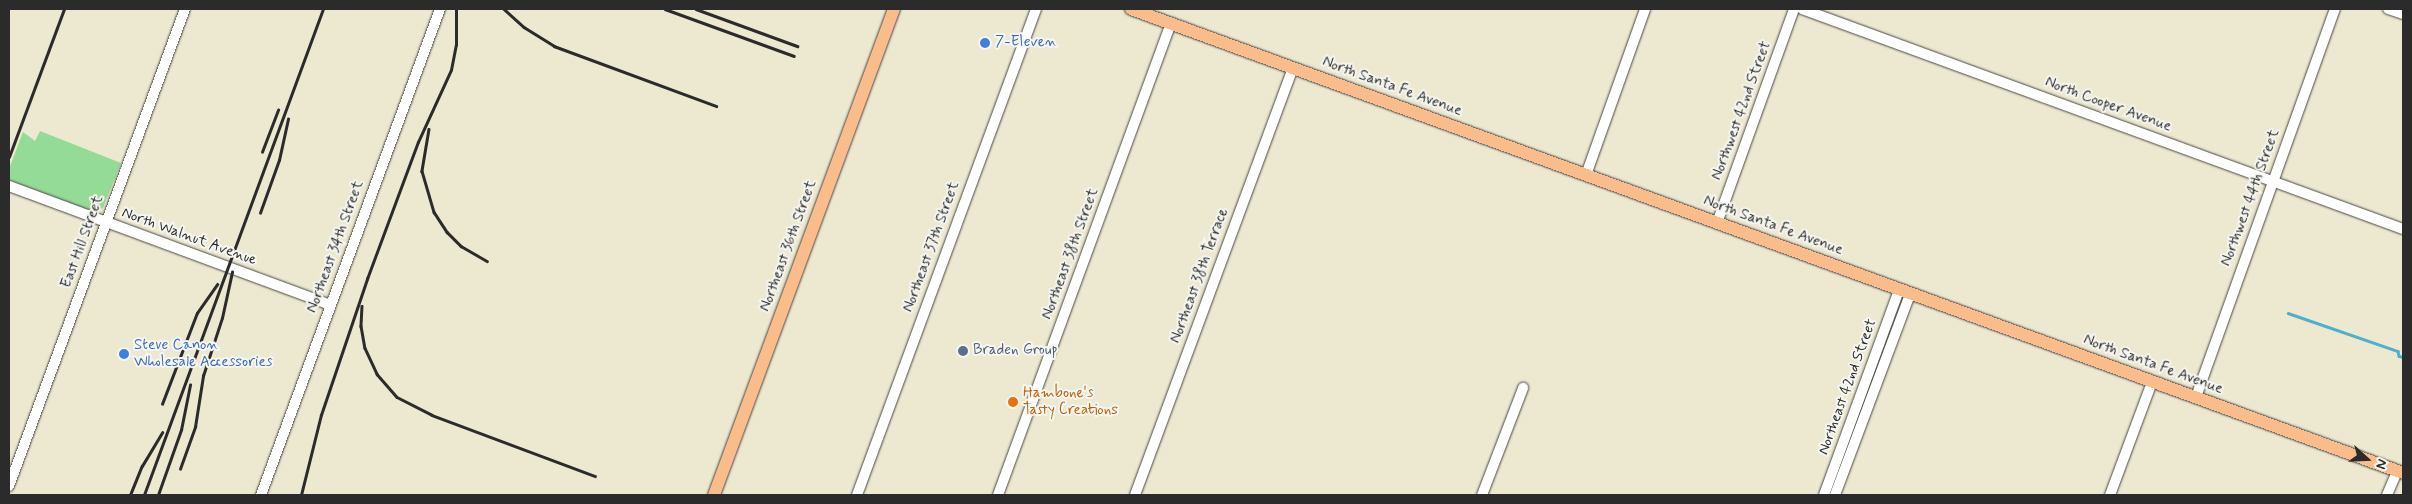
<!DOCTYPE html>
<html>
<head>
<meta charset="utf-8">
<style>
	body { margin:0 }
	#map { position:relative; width:2412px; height:504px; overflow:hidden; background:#ede8d0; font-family:Mynerve,sans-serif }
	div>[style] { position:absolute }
	.green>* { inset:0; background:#93db96 }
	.stream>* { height:2.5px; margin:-1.25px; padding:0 1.25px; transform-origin:1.25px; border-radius:1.25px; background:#4eb0cd }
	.roads { filter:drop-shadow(0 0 1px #484744) drop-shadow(0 0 1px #484744) }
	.minor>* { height:10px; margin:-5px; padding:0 5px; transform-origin:5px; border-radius:5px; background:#fff }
	.major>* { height:12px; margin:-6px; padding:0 6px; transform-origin:6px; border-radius:6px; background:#f9bc8a }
	.rail>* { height:2.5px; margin:-1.25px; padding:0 1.25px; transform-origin:1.25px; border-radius:1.25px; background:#2b2b2b }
	.dots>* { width:14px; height:14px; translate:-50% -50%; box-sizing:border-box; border:2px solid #f6f6f2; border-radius:50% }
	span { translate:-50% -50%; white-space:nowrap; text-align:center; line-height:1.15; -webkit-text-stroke:4px #f6f6f2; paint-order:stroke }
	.shop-label { font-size:15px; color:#366cbe }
	.left { translate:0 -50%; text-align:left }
	.street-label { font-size:15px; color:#2b2b2b }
	.service-label { font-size:15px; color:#4e5e75 }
	.food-label { font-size:15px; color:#c56008 }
	.frame { position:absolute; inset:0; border:10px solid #2b2b2b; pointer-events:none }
	.north { position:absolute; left:2342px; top:434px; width:50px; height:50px; -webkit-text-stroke:4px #f6f6f2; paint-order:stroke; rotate:110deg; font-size:14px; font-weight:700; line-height:20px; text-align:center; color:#2b2b2b }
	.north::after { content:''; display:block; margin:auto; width:18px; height:22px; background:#2b2b2b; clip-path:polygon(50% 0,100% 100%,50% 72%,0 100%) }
</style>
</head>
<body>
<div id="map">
	<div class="green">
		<i style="clip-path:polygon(40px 131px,121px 163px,103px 208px,93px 212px,9px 180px,9px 169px,23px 132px,35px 141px)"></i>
	</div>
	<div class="stream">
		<i style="left:2288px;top:313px;width:116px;rotate:19.1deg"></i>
		<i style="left:2398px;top:351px;width:5px;rotate:79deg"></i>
		<i style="left:2399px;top:356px;width:4px;rotate:14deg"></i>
	</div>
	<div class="roads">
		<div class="minor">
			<i style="left:1802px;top:9px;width:640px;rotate:20.11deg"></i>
			<i style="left:2388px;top:9px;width:16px;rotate:18deg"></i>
			<i style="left:1586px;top:175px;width:176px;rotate:-70.4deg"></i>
			<i style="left:9px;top:186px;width:343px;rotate:20.3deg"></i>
			<i style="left:1717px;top:223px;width:227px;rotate:-70.2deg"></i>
			<i style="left:2196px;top:397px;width:412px;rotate:-70.3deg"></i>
			<i style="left:9px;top:486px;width:508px;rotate:-69.75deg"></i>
			<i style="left:261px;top:495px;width:518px;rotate:-69.78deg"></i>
			<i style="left:857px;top:495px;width:518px;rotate:-69.78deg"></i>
			<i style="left:998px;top:495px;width:503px;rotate:-69.87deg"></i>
			<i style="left:1135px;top:495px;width:455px;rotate:-69.7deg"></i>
			<i style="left:1482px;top:495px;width:115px;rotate:-69deg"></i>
			<i style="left:1824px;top:495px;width:218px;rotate:-69.9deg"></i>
			<i style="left:1835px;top:495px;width:215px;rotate:-69.5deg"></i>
			<i style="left:2110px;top:495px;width:121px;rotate:-69.6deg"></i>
			<i style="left:2387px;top:495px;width:26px;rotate:-67deg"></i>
		</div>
		<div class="major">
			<i style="left:1131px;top:9px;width:1354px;rotate:20.04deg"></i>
			<i style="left:714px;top:495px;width:518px;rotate:-69.68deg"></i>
		</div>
	</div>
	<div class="rail">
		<i style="left:504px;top:9px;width:27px;rotate:42deg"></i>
		<i style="left:524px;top:27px;width:36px;rotate:32deg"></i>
		<i style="left:554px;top:46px;width:173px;rotate:20.3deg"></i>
		<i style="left:665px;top:9px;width:137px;rotate:20deg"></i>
		<i style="left:696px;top:9px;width:108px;rotate:20.1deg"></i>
		<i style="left:429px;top:129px;width:43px;rotate:99.5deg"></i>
		<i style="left:422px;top:171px;width:43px;rotate:73.7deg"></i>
		<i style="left:434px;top:212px;width:24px;rotate:57deg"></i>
		<i style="left:447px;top:232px;width:20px;rotate:45deg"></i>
		<i style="left:461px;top:246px;width:30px;rotate:30deg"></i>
		<i style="left:262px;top:152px;width:45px;rotate:-69.1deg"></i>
		<i style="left:9px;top:157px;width:158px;rotate:-69.6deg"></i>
		<i style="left:260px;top:213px;width:56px;rotate:-70.3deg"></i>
		<i style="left:279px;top:160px;width:42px;rotate:-77.6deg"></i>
		<i style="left:362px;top:306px;width:20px;rotate:93deg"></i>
		<i style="left:361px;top:326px;width:22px;rotate:80deg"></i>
		<i style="left:365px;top:348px;width:29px;rotate:65deg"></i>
		<i style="left:377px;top:374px;width:30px;rotate:49deg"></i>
		<i style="left:397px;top:397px;width:39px;rotate:27deg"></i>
		<i style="left:432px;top:415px;width:174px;rotate:20.5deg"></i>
		<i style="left:162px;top:404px;width:97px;rotate:-69deg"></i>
		<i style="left:197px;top:313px;width:35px;rotate:-55deg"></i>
		<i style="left:180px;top:469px;width:45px;rotate:-70.3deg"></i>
		<i style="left:195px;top:427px;width:52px;rotate:-81.1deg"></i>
		<i style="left:203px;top:376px;width:61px;rotate:-71.9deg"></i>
		<i style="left:222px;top:318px;width:47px;rotate:-77.7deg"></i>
		<i style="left:130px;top:495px;width:31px;rotate:-68deg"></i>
		<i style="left:142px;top:466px;width:39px;rotate:-59deg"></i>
		<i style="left:144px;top:495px;width:518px;rotate:-69.78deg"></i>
		<i style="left:158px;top:495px;width:69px;rotate:-70.5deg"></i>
		<i style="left:181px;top:430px;width:46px;rotate:-78.7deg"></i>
		<i style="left:301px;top:495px;width:82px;rotate:-76deg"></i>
		<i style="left:321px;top:415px;width:144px;rotate:-71.3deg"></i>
		<i style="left:367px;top:279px;width:146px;rotate:-69.6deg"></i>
		<i style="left:418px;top:142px;width:79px;rotate:-65.4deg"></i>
		<i style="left:451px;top:70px;width:25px;rotate:-79deg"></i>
		<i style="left:456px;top:45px;width:36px;rotate:-90deg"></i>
	</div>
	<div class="dots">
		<i style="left:985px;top:43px;background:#3f7fe0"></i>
		<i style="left:963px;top:351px;background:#5c6f8a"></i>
		<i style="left:124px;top:354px;background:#3f7fe0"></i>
		<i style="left:1013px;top:402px;background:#e8710a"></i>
	</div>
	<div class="shop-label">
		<span class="left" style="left:995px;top:43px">7-Eleven</span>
		<span class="left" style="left:134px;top:354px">Steve Canon<br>Wholesale Accessories</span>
	</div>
	<div class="street-label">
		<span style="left:1392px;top:87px;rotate:20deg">North Santa Fe Avenue</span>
		<span style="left:2108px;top:105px;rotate:20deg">North Cooper Avenue</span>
		<span style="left:1742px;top:111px;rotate:-70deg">Northwest 42nd Street</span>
		<span style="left:2251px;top:198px;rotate:-70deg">Northwest 44th Street</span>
		<span style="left:1773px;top:226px;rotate:20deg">North Santa Fe Avenue</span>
		<span style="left:189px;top:237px;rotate:20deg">North Walnut Avenue</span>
		<span style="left:83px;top:242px;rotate:-70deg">East Hill Street</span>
		<span style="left:789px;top:246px;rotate:-70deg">Northeast 36th Street</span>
		<span style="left:336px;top:247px;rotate:-70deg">Northeast 34th Street</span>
		<span style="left:932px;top:247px;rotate:-70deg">Northeast 37th Street</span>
		<span style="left:1071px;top:254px;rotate:-70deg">Northeast 38th Street</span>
		<span style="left:1200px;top:276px;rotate:-70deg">Northeast 38th Terrace</span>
		<span style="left:2153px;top:365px;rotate:20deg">North Santa Fe Avenue</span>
		<span style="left:1848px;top:387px;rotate:-70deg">Northeast 42nd Street</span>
	</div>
	<div class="service-label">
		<span class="left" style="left:973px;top:351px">Braden Group</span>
	</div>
	<div class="food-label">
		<span class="left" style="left:1023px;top:402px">Hambone's<br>Tasty Creations</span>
	</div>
	<div class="frame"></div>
	<div class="north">N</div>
</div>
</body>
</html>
